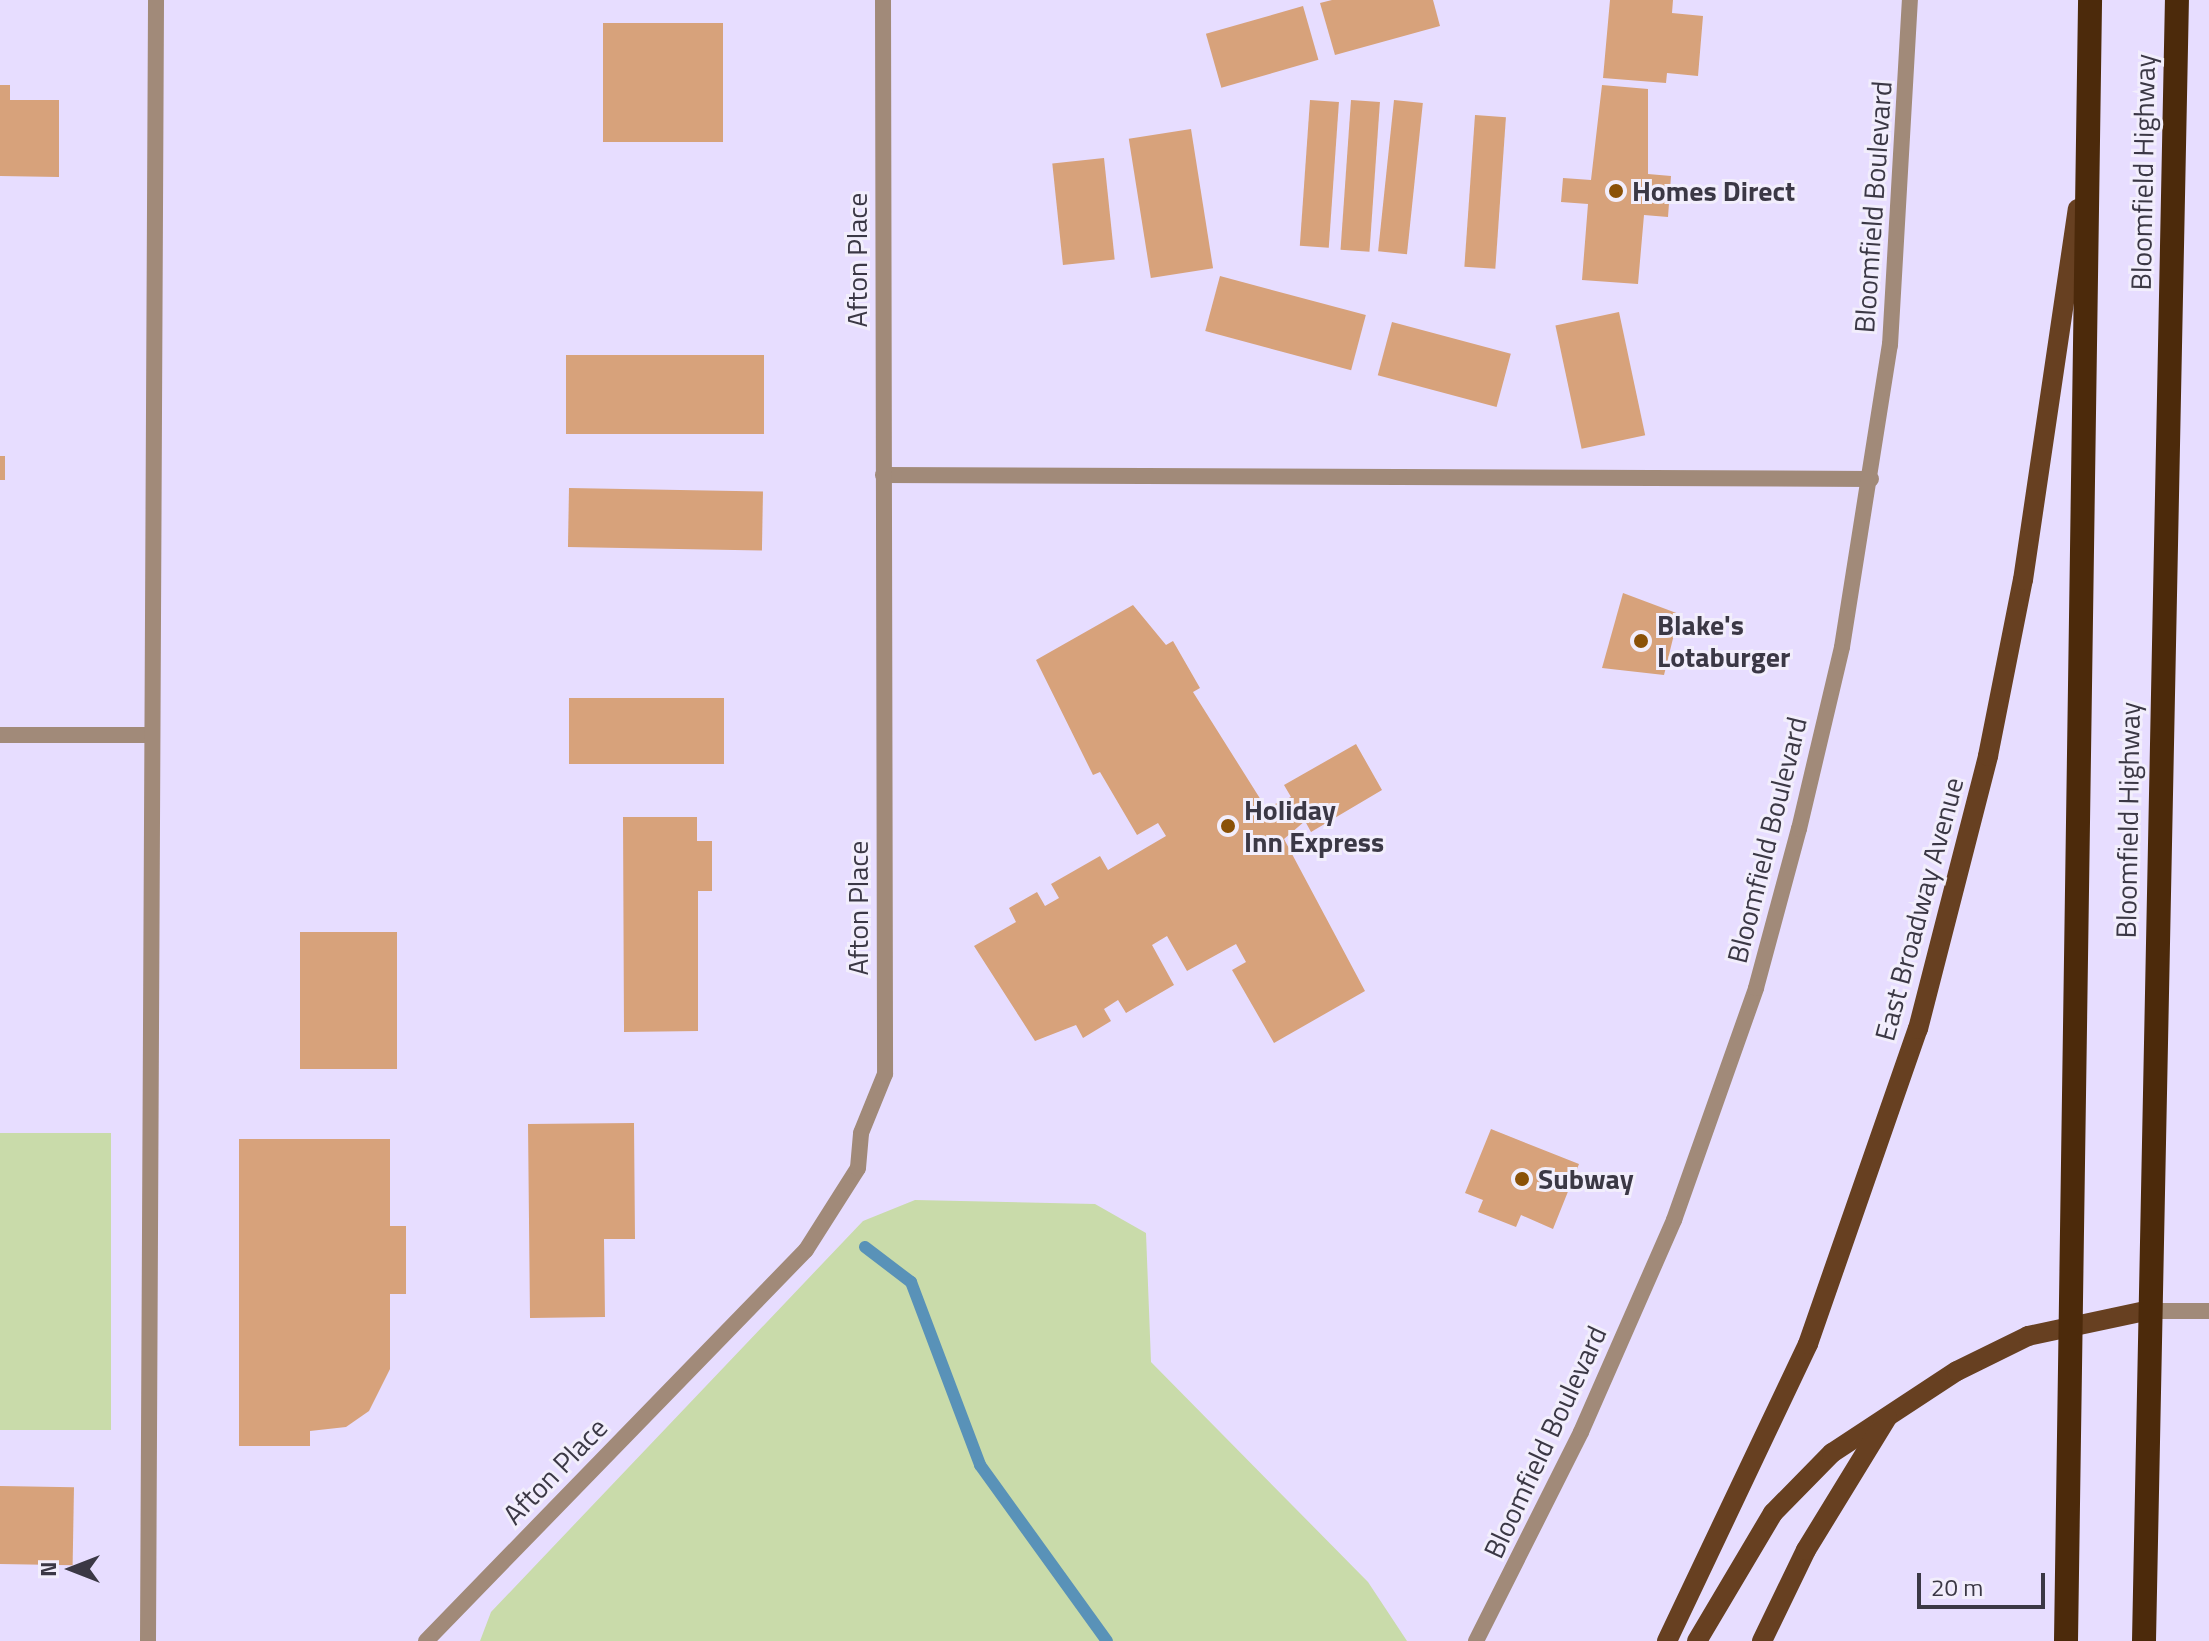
<!DOCTYPE html>
<html>
<head>
<meta charset="utf-8">
<style>
	body { margin:0 }
	#map { position:relative; width:2209px; height:1641px; overflow:hidden; background:#e7ddff; font-family:"Titillium Web",sans-serif }
	div>[style] { position:absolute }
	.green>* { inset:0; background:#c9dbaa; transform-origin:0 0 }
	.stream>* { height:12px; margin:-6px; padding:0 6px; transform-origin:6px; border-radius:6px; background:#5992b8 }
	.building>* { inset:0; background:#d7a27b; transform-origin:0 0 }
	.lane>* { height:16px; margin:-8px; padding:0 8px; transform-origin:8px; border-radius:8px; background:#a18a79 }
	.street>* { height:16px; margin:-8px; padding:0 8px; transform-origin:8px; border-radius:8px; background:#a18a79 }
	.primary>* { height:20px; margin:-10px; padding:0 10px; transform-origin:10px; border-radius:10px; background:#674021 }
	.highway>* { height:24px; margin:-12px; padding:0 12px; transform-origin:12px; border-radius:12px; background:#4c2a0b }
	.dots>* { width:22px; height:22px; translate:-50% -50%; box-sizing:border-box; border:4px solid #f2eefc; border-radius:50% }
	span { translate:-50% -50%; white-space:nowrap; text-align:center; line-height:1.15; -webkit-text-stroke:6px #f2eefc; paint-order:stroke }
	.street-label { font-size:28px; color:#3b3845 }
	.poi-label { font-size:28px; color:#3b3845; font-weight:700 }
	.left { translate:0 -50%; text-align:left }
	.north { position:absolute; left:32px; top:1529px; width:80px; height:80px; -webkit-text-stroke:6px #f2eefc; paint-order:stroke; rotate:270deg; font-size:22px; font-weight:700; line-height:32px; text-align:center; color:#3b3845 }
	.north::after { content:''; display:block; margin:auto; width:28px; height:36px; background:#3b3845; clip-path:polygon(50% 0,100% 100%,50% 72%,0 100%) }
	.scale { position:absolute; left:1917px; top:1573px; width:128px; height:36px; box-sizing:border-box; border:4px solid #3b3845; border-top:0; padding-left:10px; font-size:24px; line-height:28px; white-space:nowrap; color:#3b3845; -webkit-text-stroke:6px #f2eefc; paint-order:stroke }
</style>
</head>
<body>
<div id="map">
	<div class="green">
		<i style="left:111px;top:1133px;width:297px;height:111px;rotate:90deg"></i>
		<i style="clip-path:polygon(915px 1200px,1095px 1204px,1146px 1233px,1151px 1362px,1368px 1582px,1407px 1641px,480px 1641px,491px 1612px,863px 1221px)"></i>
	</div>
	<div class="stream">
		<i style="left:865px;top:1247px;width:58px;rotate:37.3deg"></i>
		<i style="left:911px;top:1282px;width:196px;rotate:69.3deg"></i>
		<i style="left:980px;top:1465px;width:217px;rotate:54.2deg"></i>
	</div>
	<div class="building">
		<i style="clip-path:polygon(1332px 0,1433px 0,1440px 26px,1335px 55px,1320px 3px)"></i>
		<i style="clip-path:polygon(1610px 0,1673px 0,1672px 13px,1703px 16px,1698px 76px,1667px 73px,1666px 83px,1603px 78px)"></i>
		<i style="left:1303px;top:6px;width:56px;height:101px;rotate:74deg"></i>
		<i style="left:723px;top:23px;width:119px;height:120px;rotate:90deg"></i>
		<i style="clip-path:polygon(0 85px,10px 85px,10px 100px,59px 100px,59px 177px,0 176px)"></i>
		<i style="clip-path:polygon(1602px 85px,1648px 89px,1648px 174px,1671px 176px,1668px 217px,1644px 215px,1638px 284px,1582px 280px,1588px 204px,1561px 202px,1563px 178px,1591px 180px)"></i>
		<i style="left:1310px;top:100px;width:29px;height:146px;rotate:4deg"></i>
		<i style="left:1351px;top:100px;width:29px;height:150px;rotate:4deg"></i>
		<i style="left:1394px;top:100px;width:29px;height:152px;rotate:6deg"></i>
		<i style="left:1475px;top:115px;width:31px;height:152px;rotate:4deg"></i>
		<i style="left:1191px;top:129px;width:141px;height:63px;rotate:81deg"></i>
		<i style="left:1104px;top:158px;width:102px;height:52px;rotate:84deg"></i>
		<i style="left:1220px;top:276px;width:151px;height:57px;rotate:15deg"></i>
		<i style="left:1619px;top:312px;width:126px;height:65px;rotate:78deg"></i>
		<i style="left:1392px;top:322px;width:123px;height:55px;rotate:15deg"></i>
		<i style="left:764px;top:355px;width:79px;height:198px;rotate:90deg"></i>
		<i style="left:0;top:456px;width:5px;height:24px"></i>
		<i style="left:569px;top:488px;width:194px;height:59px;rotate:1deg"></i>
		<i style="clip-path:polygon(1623px 593px,1679px 614px,1664px 675px,1602px 668px)"></i>
		<i style="clip-path:polygon(1133px 605px,1166px 645px,1173px 641px,1200px 688px,1193px 692px,1266px 808px,1291px 797px,1284px 785px,1356px 744px,1382px 790px,1311px 832px,1305px 821px,1284px 839px,1365px 991px,1274px 1043px,1232px 970px,1246px 962px,1236px 944px,1187px 971px,1167px 936px,1152px 945px,1174px 985px,1126px 1013px,1118px 1000px,1104px 1009px,1111px 1021px,1083px 1038px,1076px 1025px,1035px 1041px,974px 946px,1016px 922px,1009px 908px,1037px 892px,1045px 906px,1059px 898px,1051px 884px,1100px 856px,1108px 870px,1166px 836px,1158px 823px,1137px 835px,1100px 772px,1093px 775px,1036px 660px)"></i>
		<i style="left:724px;top:698px;width:66px;height:155px;rotate:90deg"></i>
		<i style="clip-path:polygon(623px 817px,697px 817px,697px 841px,712px 841px,712px 891px,698px 891px,698px 1031px,624px 1032px)"></i>
		<i style="left:300px;top:932px;width:97px;height:137px"></i>
		<i style="clip-path:polygon(634px 1123px,635px 1239px,604px 1239px,605px 1317px,530px 1318px,528px 1124px)"></i>
		<i style="clip-path:polygon(1491px 1129px,1579px 1164px,1553px 1229px,1521px 1215px,1516px 1227px,1478px 1212px,1483px 1200px,1465px 1193px)"></i>
		<i style="clip-path:polygon(239px 1139px,390px 1139px,390px 1226px,406px 1226px,406px 1294px,390px 1294px,390px 1369px,369px 1411px,346px 1427px,310px 1431px,310px 1446px,239px 1446px)"></i>
		<i style="left:0;top:1486px;width:74px;height:78px;rotate:1deg"></i>
	</div>
	<div class="lane">
		<i style="left:883px;top:475px;width:988px;rotate:0.23deg"></i>
		<i style="left:426px;top:1641px;width:545px;rotate:-45.82deg"></i>
		<i style="left:806px;top:1250px;width:97px;rotate:-57.6deg"></i>
		<i style="left:858px;top:1168px;width:35px;rotate:-85deg"></i>
		<i style="left:861px;top:1133px;width:64px;rotate:-67.9deg"></i>
	</div>
	<div class="street">
		<i style="left:883px;top:0;width:1074px;rotate:89.89deg"></i>
		<i style="left:0;top:735px;width:151px"></i>
		<i style="left:2146px;top:1311px;width:63px"></i>
		<i style="left:148px;top:1641px;width:1641px;rotate:-89.72deg"></i>
		<i style="left:1476px;top:1641px;width:234px;rotate:-63.3deg"></i>
		<i style="left:1581px;top:1432px;width:232px;rotate:-66.3deg"></i>
		<i style="left:1674px;top:1220px;width:246px;rotate:-70.5deg"></i>
		<i style="left:1756px;top:988px;width:165px;rotate:-74.9deg"></i>
		<i style="left:1799px;top:829px;width:187px;rotate:-76.7deg"></i>
		<i style="left:1842px;top:647px;width:306px;rotate:-81deg"></i>
		<i style="left:1890px;top:345px;width:346px;rotate:-86.7deg"></i>
	</div>
	<div class="primary">
		<i style="left:1667px;top:1641px;width:329px;rotate:-64.6deg"></i>
		<i style="left:1808px;top:1344px;width:334px;rotate:-70.8deg"></i>
		<i style="left:1918px;top:1029px;width:282px;rotate:-75.6deg"></i>
		<i style="left:1988px;top:756px;width:179px;rotate:-78.8deg"></i>
		<i style="left:2023px;top:580px;width:375px;rotate:-81.6deg"></i>
		<i style="left:1697px;top:1641px;width:149px;rotate:-59.3deg"></i>
		<i style="left:1773px;top:1513px;width:84px;rotate:-45.5deg"></i>
		<i style="left:1832px;top:1453px;width:149px;rotate:-33.3deg"></i>
		<i style="left:1957px;top:1371px;width:79px;rotate:-26.2deg"></i>
		<i style="left:2028px;top:1336px;width:121px;rotate:-12deg"></i>
		<i style="left:1762px;top:1641px;width:101px;rotate:-64.2deg"></i>
		<i style="left:1806px;top:1550px;width:155px;rotate:-58.5deg"></i>
	</div>
	<div class="highway">
		<i style="left:2066px;top:1641px;width:1641px;rotate:-89.16deg"></i>
		<i style="left:2144px;top:1641px;width:1641px;rotate:-88.85deg"></i>
	</div>
	<div class="dots">
		<i style="left:1616px;top:191px;background:#8a5107"></i>
		<i style="left:1641px;top:641px;background:#8a5107"></i>
		<i style="left:1228px;top:826px;background:#8a5107"></i>
		<i style="left:1522px;top:1179px;background:#8a5107"></i>
	</div>
	<div class="street-label">
		<span style="left:2143px;top:172px;rotate:-89deg">Bloomfield Highway</span>
		<span style="left:1873px;top:207px;rotate:-86deg">Bloomfield Boulevard</span>
		<span style="left:857px;top:260px;rotate:-90deg">Afton Place</span>
		<span style="left:2128px;top:820px;rotate:-89deg">Bloomfield Highway</span>
		<span style="left:1767px;top:840px;rotate:-76deg">Bloomfield Boulevard</span>
		<span style="left:858px;top:908px;rotate:-90deg">Afton Place</span>
		<span style="left:1919px;top:909px;rotate:-75deg">East Broadway Avenue</span>
		<span style="left:1545px;top:1442px;rotate:-65deg">Bloomfield Boulevard</span>
		<span style="left:555px;top:1471px;rotate:-46deg">Afton Place</span>
	</div>
	<div class="poi-label">
		<span class="left" style="left:1632px;top:191px">Homes Direct</span>
		<span class="left" style="left:1657px;top:641px">Blake's<br>Lotaburger</span>
		<span class="left" style="left:1244px;top:826px">Holiday<br>Inn Express</span>
		<span class="left" style="left:1538px;top:1179px">Subway</span>
	</div>
	<div class="north">N</div>
	<div class="scale">20 m</div>
</div>
</body>
</html>
